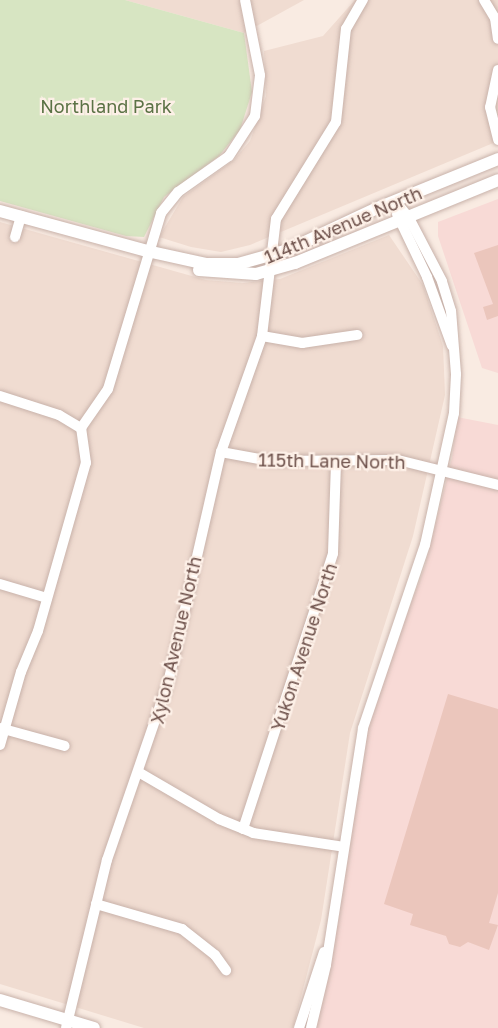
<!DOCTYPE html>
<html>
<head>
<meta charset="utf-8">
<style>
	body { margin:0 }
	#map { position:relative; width:498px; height:1028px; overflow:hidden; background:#f9ebe2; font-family:"Golos Text",sans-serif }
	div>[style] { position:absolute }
	.residential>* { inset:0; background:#f0dcd1 }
	.commercial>* { inset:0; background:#f8dad6 }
	.green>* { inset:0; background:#d7e5c2 }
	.building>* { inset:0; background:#ebc6bc }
	.roads { filter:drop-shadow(0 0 2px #c8b2aa) drop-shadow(0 0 2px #c8b2aa) }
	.minor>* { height:10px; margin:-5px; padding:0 5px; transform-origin:5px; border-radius:5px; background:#fff }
	.tertiary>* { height:12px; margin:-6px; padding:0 6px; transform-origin:6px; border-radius:6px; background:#fff }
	span { translate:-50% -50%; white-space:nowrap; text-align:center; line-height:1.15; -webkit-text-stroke:4.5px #fdf0e7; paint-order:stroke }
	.park-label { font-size:18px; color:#5b7245 }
	.street-label { font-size:18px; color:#6e514b }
</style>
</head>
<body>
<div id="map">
	<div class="residential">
		<i style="clip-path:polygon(125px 0,304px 0,244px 33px)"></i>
		<i style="clip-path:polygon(355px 0,498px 0,498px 141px,250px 245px,221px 252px,191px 247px,159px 237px,183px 197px,234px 160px,250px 141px,266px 96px,264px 51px,323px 36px)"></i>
		<i style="clip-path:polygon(0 222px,206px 280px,243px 283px,280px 279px,389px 235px,423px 285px,443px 346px,445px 395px,413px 536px,350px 733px,321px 920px,293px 1028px,144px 1028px,0 984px)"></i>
	</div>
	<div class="commercial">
		<i style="clip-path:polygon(498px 199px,498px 373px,482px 368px,438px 236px,438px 222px)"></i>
		<i style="clip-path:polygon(457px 417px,498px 425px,498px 1028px,313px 1028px,338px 924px,360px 762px,374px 703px,425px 566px,452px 458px)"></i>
	</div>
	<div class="green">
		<i style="clip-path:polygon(0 0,125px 0,244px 33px,252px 92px,240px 130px,219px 156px,164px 197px,144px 237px,126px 236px,0 201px)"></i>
	</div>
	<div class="building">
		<i style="clip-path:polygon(498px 245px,498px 316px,487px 320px,483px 307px,493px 304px,474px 253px)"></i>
		<i style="clip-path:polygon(448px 694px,498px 709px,498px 893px,489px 923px,498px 925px,489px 950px,468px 942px,460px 947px,449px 944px,446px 936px,410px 925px,413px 914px,384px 904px)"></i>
	</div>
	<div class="roads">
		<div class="minor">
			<i style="left:484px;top:0;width:21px;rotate:59deg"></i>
			<i style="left:495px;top:18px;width:21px;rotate:82deg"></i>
			<i style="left:498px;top:70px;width:38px;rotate:102deg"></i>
			<i style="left:490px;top:107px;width:34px;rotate:76deg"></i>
			<i style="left:397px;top:214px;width:70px;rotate:64.5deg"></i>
			<i style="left:427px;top:277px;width:73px;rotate:70.1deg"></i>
			<i style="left:15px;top:237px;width:22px;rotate:-74deg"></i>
			<i style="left:262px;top:336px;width:41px;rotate:9.9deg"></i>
			<i style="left:302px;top:343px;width:56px;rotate:-8.3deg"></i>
			<i style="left:0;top:396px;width:62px;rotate:17.9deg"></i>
			<i style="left:59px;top:415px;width:26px;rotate:31deg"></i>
			<i style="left:81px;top:428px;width:47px;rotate:-55.3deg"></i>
			<i style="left:108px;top:389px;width:184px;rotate:-73.2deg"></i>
			<i style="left:161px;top:213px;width:27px;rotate:-51deg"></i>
			<i style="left:178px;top:192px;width:62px;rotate:-35.2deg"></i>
			<i style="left:229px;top:156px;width:48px;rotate:-57deg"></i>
			<i style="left:255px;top:116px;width:41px;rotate:-83deg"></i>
			<i style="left:260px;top:75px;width:76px;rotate:-101.3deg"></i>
			<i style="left:221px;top:452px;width:50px;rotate:10.4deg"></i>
			<i style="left:270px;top:461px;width:128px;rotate:-0.4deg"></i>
			<i style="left:398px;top:460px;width:103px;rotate:14deg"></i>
			<i style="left:0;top:584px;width:49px;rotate:16.6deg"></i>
			<i style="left:0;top:728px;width:67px;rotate:15.5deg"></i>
			<i style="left:0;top:745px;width:76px;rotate:-74deg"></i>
			<i style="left:21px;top:672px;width:44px;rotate:-67.5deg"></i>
			<i style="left:38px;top:631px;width:175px;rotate:-74.1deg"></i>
			<i style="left:86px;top:463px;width:35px;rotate:-98deg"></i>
			<i style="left:140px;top:773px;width:91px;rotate:30.2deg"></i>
			<i style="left:219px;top:819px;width:37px;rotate:22deg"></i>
			<i style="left:253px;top:833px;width:92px;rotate:8.7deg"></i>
			<i style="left:243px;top:829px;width:290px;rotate:-71.9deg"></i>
			<i style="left:333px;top:553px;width:92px;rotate:-88.1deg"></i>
			<i style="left:96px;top:904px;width:90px;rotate:16.2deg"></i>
			<i style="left:182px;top:929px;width:42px;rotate:38.2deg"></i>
			<i style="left:215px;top:955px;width:19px;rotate:54deg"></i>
			<i style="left:66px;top:1028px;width:173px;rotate:-76.3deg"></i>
			<i style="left:107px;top:860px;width:187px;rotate:-71deg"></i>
			<i style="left:168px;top:683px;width:237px;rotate:-77.1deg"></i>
			<i style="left:221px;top:452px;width:123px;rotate:-70.5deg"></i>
			<i style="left:262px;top:336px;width:118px;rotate:-83.2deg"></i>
			<i style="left:276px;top:219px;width:114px;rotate:-58.3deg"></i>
			<i style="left:336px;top:122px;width:94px;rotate:-83.9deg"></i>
			<i style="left:346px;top:29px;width:34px;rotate:-60deg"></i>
			<i style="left:299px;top:1028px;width:80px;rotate:-71.8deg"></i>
			<i style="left:311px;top:1028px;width:65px;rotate:-76.6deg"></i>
			<i style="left:326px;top:965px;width:240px;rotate:-81.1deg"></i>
			<i style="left:363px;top:728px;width:193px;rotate:-71.3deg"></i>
			<i style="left:425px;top:545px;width:135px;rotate:-77.6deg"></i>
			<i style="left:454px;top:413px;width:39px;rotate:-87deg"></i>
			<i style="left:456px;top:374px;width:63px;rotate:-94.5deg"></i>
			<i style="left:451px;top:311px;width:31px;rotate:-107deg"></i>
			<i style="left:442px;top:281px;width:71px;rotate:-117.6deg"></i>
			<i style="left:409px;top:218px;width:21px;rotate:-129deg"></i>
		</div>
		<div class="tertiary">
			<i style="left:0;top:211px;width:152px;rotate:15.2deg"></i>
			<i style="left:147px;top:251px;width:60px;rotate:12.4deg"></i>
			<i style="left:206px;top:264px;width:32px"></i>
			<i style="left:238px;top:264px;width:52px;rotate:-15.6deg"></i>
			<i style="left:288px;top:250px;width:96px;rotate:-25.2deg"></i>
			<i style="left:375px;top:209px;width:133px;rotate:-22.1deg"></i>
			<i style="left:199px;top:270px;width:57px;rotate:4deg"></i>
			<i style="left:256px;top:274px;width:41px;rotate:-15.8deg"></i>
			<i style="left:295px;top:263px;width:219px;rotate:-22.2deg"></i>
			<i style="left:0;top:1000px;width:98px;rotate:16.6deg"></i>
		</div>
	</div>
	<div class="park-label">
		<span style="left:106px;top:106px">Northland Park</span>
	</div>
	<div class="street-label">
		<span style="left:343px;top:225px;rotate:-23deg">114th Avenue North</span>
		<span style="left:332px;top:461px;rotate:1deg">115th Lane North</span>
		<span style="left:176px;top:640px;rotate:-77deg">Xylon Avenue North</span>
		<span style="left:304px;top:647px;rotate:-72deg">Yukon Avenue North</span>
	</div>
</div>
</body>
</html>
